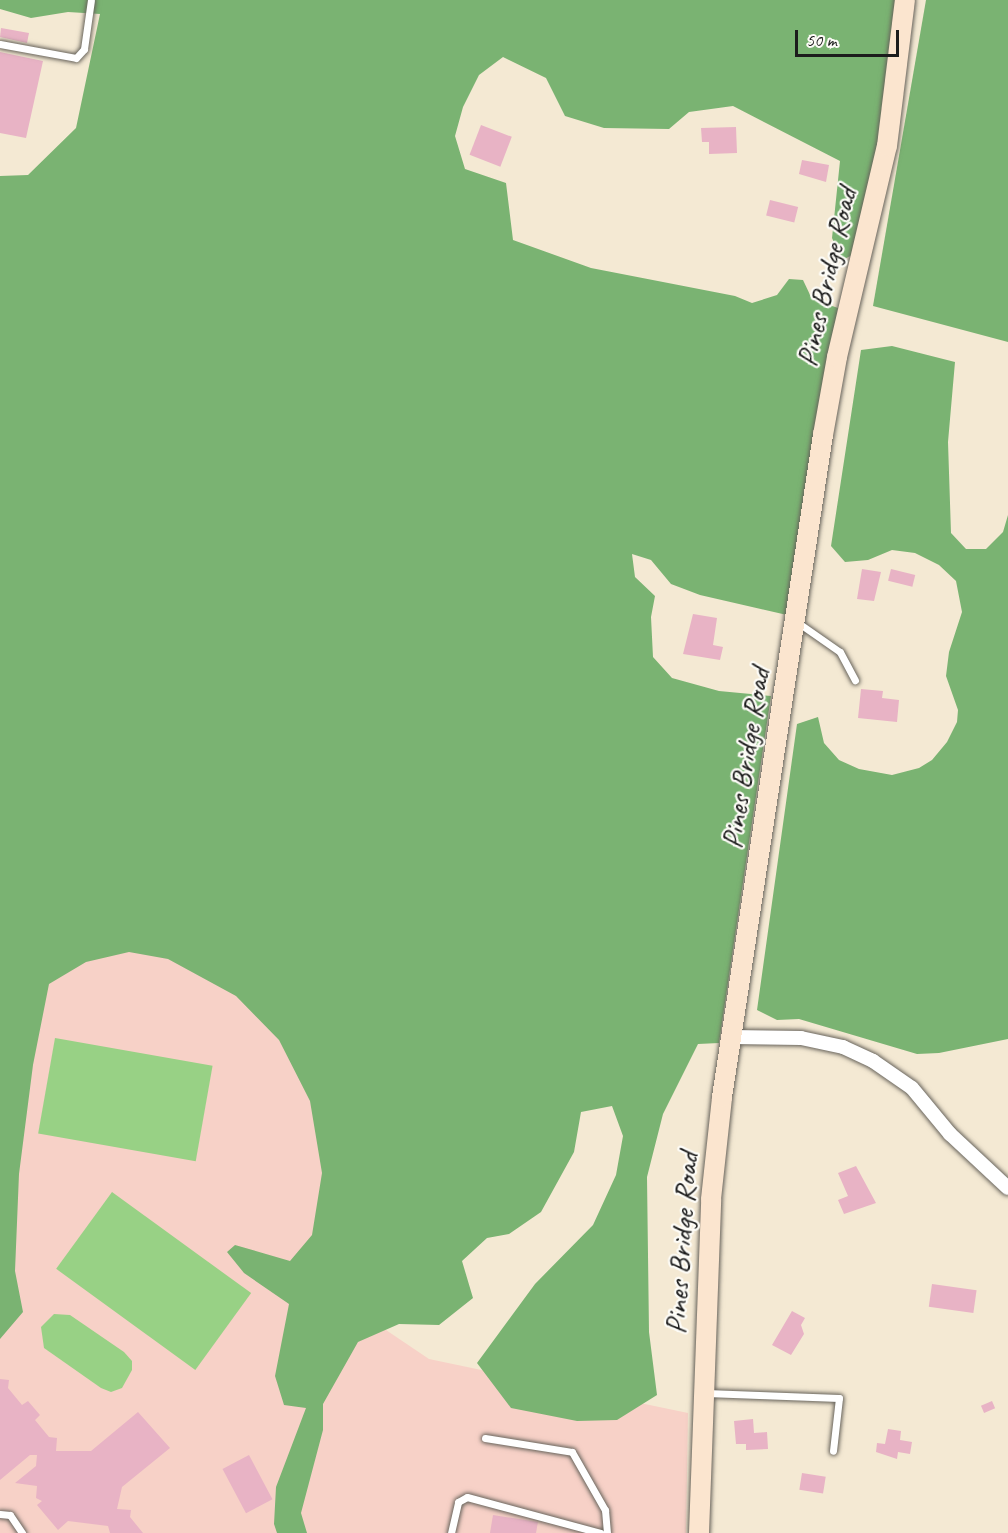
<!DOCTYPE html>
<html>
<head>
<meta charset="utf-8">
<style>
	body { margin:0 }
	#map { position:relative; width:1008px; height:1533px; overflow:hidden; background:#f4e9d3; font-family:Caveat,sans-serif }
	div>[style] { position:absolute }
	.built>* { inset:0; background:#f7d1c7 }
	.green>* { inset:0; background:#98d185; transform-origin:0 0 }
	.forest>* { inset:0; background:#7ab372 }
	.building>* { inset:0; background:#e8b3c5; transform-origin:0 0 }
	.roads { filter:drop-shadow(0 0 2px #68645c) drop-shadow(0 0 2px #68645c) }
	.lane>* { height:7px; margin:-3.5px; padding:0 3.5px; transform-origin:3.5px; border-radius:3.5px; background:#fff }
	.street>* { height:14px; margin:-7px; padding:0 7px; transform-origin:7px; border-radius:7px; background:#fff }
	.secondary>* { height:20px; margin:-10px; padding:0 10px; transform-origin:10px; border-radius:10px; background:#fbe5cf }
	span { translate:-50% -50%; white-space:nowrap; text-align:center; line-height:1.15; -webkit-text-stroke:4.5px #fdfcf7; paint-order:stroke }
	.street-label { font-size:30px; color:#1c1c1c }
	.scale { position:absolute; left:795px; top:30px; width:104px; height:27px; box-sizing:border-box; border:3px solid #1c1c1c; border-top:0; padding-left:8px; font-size:18px; line-height:21px; white-space:nowrap; color:#1c1c1c; -webkit-text-stroke:4px #fdfcf7; paint-order:stroke }
</style>
</head>
<body>
<div id="map">
	<div class="built">
		<i style="clip-path:polygon(36px 878px,368px 1032px,331px 1293px,429px 1359px,688px 1413px,686px 1533px,0 1533px,0 1198px)"></i>
	</div>
	<div class="green">
		<i style="left:55px;top:1038px;width:160px;height:97px;rotate:10deg"></i>
		<i style="left:112px;top:1192px;width:172px;height:95px;rotate:36deg"></i>
		<i style="clip-path:polygon(54px 1314px,70px 1315px,124px 1352px,132px 1361px,132px 1370px,122px 1388px,111px 1392px,101px 1388px,44px 1348px,41px 1327px)"></i>
	</div>
	<div class="forest">
		<i style="clip-path:polygon(0 0,897px 0,880px 135px,855px 254px,842px 260px,832px 238px,840px 161px,733px 106px,689px 112px,669px 129px,604px 128px,565px 116px,546px 78px,503px 57px,479px 75px,463px 107px,455px 136px,465px 169px,506px 183px,513px 240px,591px 268px,735px 296px,752px 303px,777px 295px,789px 279px,803px 280px,812px 299px,838px 308px,787px 615px,700px 595px,671px 584px,651px 560px,632px 554px,635px 577px,655px 596px,651px 617px,653px 657px,672px 678px,719px 691px,771px 696px,719px 1043px,698px 1044px,663px 1114px,647px 1177px,649px 1332px,657px 1395px,617px 1420px,577px 1421px,511px 1408px,477px 1363px,535px 1284px,593px 1225px,616px 1175px,623px 1136px,612px 1106px,581px 1112px,574px 1152px,541px 1212px,509px 1234px,487px 1238px,462px 1261px,473px 1298px,439px 1325px,399px 1324px,358px 1342px,323px 1404px,323px 1430px,301px 1513px,307px 1533px,277px 1533px,274px 1524px,276px 1487px,306px 1408px,284px 1405px,275px 1376px,289px 1304px,244px 1273px,227px 1252px,235px 1245px,290px 1261px,312px 1235px,322px 1173px,310px 1101px,279px 1040px,236px 996px,168px 959px,129px 952px,86px 962px,49px 984px,33px 1065px,19px 1174px,15px 1271px,23px 1312px,0 1339px,0 176px,28px 175px,76px 128px,100px 14px,68px 12px,31px 18px,0 9px)"></i>
		<i style="clip-path:polygon(926px 0,1008px 0,1008px 342px,873px 306px)"></i>
		<i style="clip-path:polygon(892px 346px,955px 362px,948px 442px,951px 533px,966px 549px,986px 549px,1003px 532px,1008px 515px,1008px 1039px,939px 1053px,917px 1054px,799px 1019px,777px 1020px,757px 1010px,797px 724px,818px 717px,824px 743px,839px 760px,859px 769px,892px 775px,919px 768px,932px 760px,947px 742px,957px 722px,958px 710px,946px 676px,949px 652px,962px 612px,956px 581px,939px 565px,915px 553px,892px 550px,868px 560px,845px 562px,831px 546px,861px 350px)"></i>
	</div>
	<div class="building">
		<i style="clip-path:polygon(1px 28px,29px 33px,27px 43px,0 37px)"></i>
		<i style="clip-path:polygon(0 52px,43px 61px,26px 138px,0 133px)"></i>
		<i style="left:481px;top:125px;width:33px;height:32px;rotate:21deg"></i>
		<i style="clip-path:polygon(736px 127px,737px 153px,709px 154px,709px 142px,702px 142px,701px 128px)"></i>
		<i style="clip-path:polygon(802px 160px,829px 165px,826px 182px,799px 174px)"></i>
		<i style="left:770px;top:200px;width:29px;height:16px;rotate:14deg"></i>
		<i style="clip-path:polygon(862px 569px,881px 572px,874px 601px,857px 599px)"></i>
		<i style="left:891px;top:569px;width:25px;height:12px;rotate:14deg"></i>
		<i style="clip-path:polygon(693px 614px,717px 618px,713px 645px,723px 647px,720px 660px,683px 654px)"></i>
		<i style="clip-path:polygon(861px 689px,883px 691px,882px 698px,899px 700px,897px 722px,858px 718px)"></i>
		<i style="clip-path:polygon(856px 1166px,876px 1203px,844px 1214px,838px 1200px,848px 1196px,838px 1173px)"></i>
		<i style="left:932px;top:1284px;width:45px;height:23px;rotate:8deg"></i>
		<i style="clip-path:polygon(792px 1311px,805px 1318px,801px 1325px,804px 1334px,791px 1355px,772px 1345px)"></i>
		<i style="clip-path:polygon(0 1379px,9px 1380px,8px 1388px,22px 1405px,28px 1401px,40px 1415px,35px 1420px,49px 1437px,57px 1438px,56px 1451px,91px 1451px,138px 1412px,170px 1448px,122px 1487px,117px 1509px,131px 1510px,130px 1517px,143px 1533px,110px 1533px,108px 1526px,68px 1521px,58px 1530px,37px 1505px,42px 1501px,36px 1498px,37px 1486px,15px 1483px,36px 1466px,37px 1455px,30px 1455px,0 1480px)"></i>
		<i style="left:992px;top:1401px;width:8px;height:12px;rotate:67deg"></i>
		<i style="clip-path:polygon(753px 1419px,754px 1433px,767px 1432px,768px 1449px,746px 1450px,746px 1444px,736px 1444px,734px 1421px)"></i>
		<i style="clip-path:polygon(888px 1429px,901px 1431px,900px 1440px,912px 1442px,910px 1454px,898px 1452px,897px 1459px,876px 1452px,877px 1443px,885px 1444px)"></i>
		<i style="left:249px;top:1455px;width:50px;height:30px;rotate:62deg"></i>
		<i style="left:802px;top:1473px;width:24px;height:17px;rotate:9deg"></i>
		<i style="clip-path:polygon(493px 1515px,538px 1522px,536px 1533px,490px 1533px)"></i>
	</div>
	<div class="roads">
		<div class="lane">
			<i style="left:0;top:44px;width:77px;rotate:10.4deg"></i>
			<i style="left:76px;top:58px;width:12px;rotate:-48deg"></i>
			<i style="left:84px;top:49px;width:49px;rotate:-81.9deg"></i>
			<i style="left:797px;top:622px;width:52px;rotate:34.9deg"></i>
			<i style="left:840px;top:652px;width:32px;rotate:62deg"></i>
			<i style="left:706px;top:1393px;width:133px;rotate:2.2deg"></i>
			<i style="left:839px;top:1398px;width:53px;rotate:96.5deg"></i>
			<i style="left:485px;top:1438px;width:88px;rotate:9.1deg"></i>
			<i style="left:572px;top:1452px;width:67px;rotate:60.4deg"></i>
			<i style="left:605px;top:1510px;width:23px;rotate:85deg"></i>
			<i style="left:0;top:1514px;width:10px;rotate:6deg"></i>
			<i style="left:10px;top:1515px;width:22px;rotate:56deg"></i>
			<i style="left:451px;top:1533px;width:32px;rotate:-77deg"></i>
			<i style="left:458px;top:1502px;width:10px;rotate:-29deg"></i>
			<i style="left:467px;top:1497px;width:138px;rotate:15.1deg"></i>
		</div>
		<div class="street">
			<i style="left:732px;top:1037px;width:69px;rotate:0.8deg"></i>
			<i style="left:801px;top:1038px;width:43px;rotate:12.1deg"></i>
			<i style="left:843px;top:1047px;width:33px;rotate:25deg"></i>
			<i style="left:873px;top:1061px;width:47px;rotate:34.7deg"></i>
			<i style="left:912px;top:1088px;width:60px;rotate:50.4deg"></i>
			<i style="left:950px;top:1134px;width:79px;rotate:43deg"></i>
		</div>
		<div class="secondary">
			<i style="left:699px;top:1533px;width:334px;rotate:-87.9deg"></i>
			<i style="left:711px;top:1199px;width:103px;rotate:-83.8deg"></i>
			<i style="left:722px;top:1097px;width:670px;rotate:-81.33deg"></i>
			<i style="left:823px;top:435px;width:79px;rotate:-79.8deg"></i>
			<i style="left:837px;top:357px;width:217px;rotate:-76.7deg"></i>
			<i style="left:887px;top:146px;width:147px;rotate:-83deg"></i>
		</div>
	</div>
	<div class="street-label">
		<span style="left:826px;top:277px;rotate:-77deg">Pines Bridge Road</span>
		<span style="left:745px;top:758px;rotate:-81deg">Pines Bridge Road</span>
		<span style="left:681px;top:1243px;rotate:-86deg">Pines Bridge Road</span>
	</div>
	<div class="scale">50 m</div>
</div>
</body>
</html>
